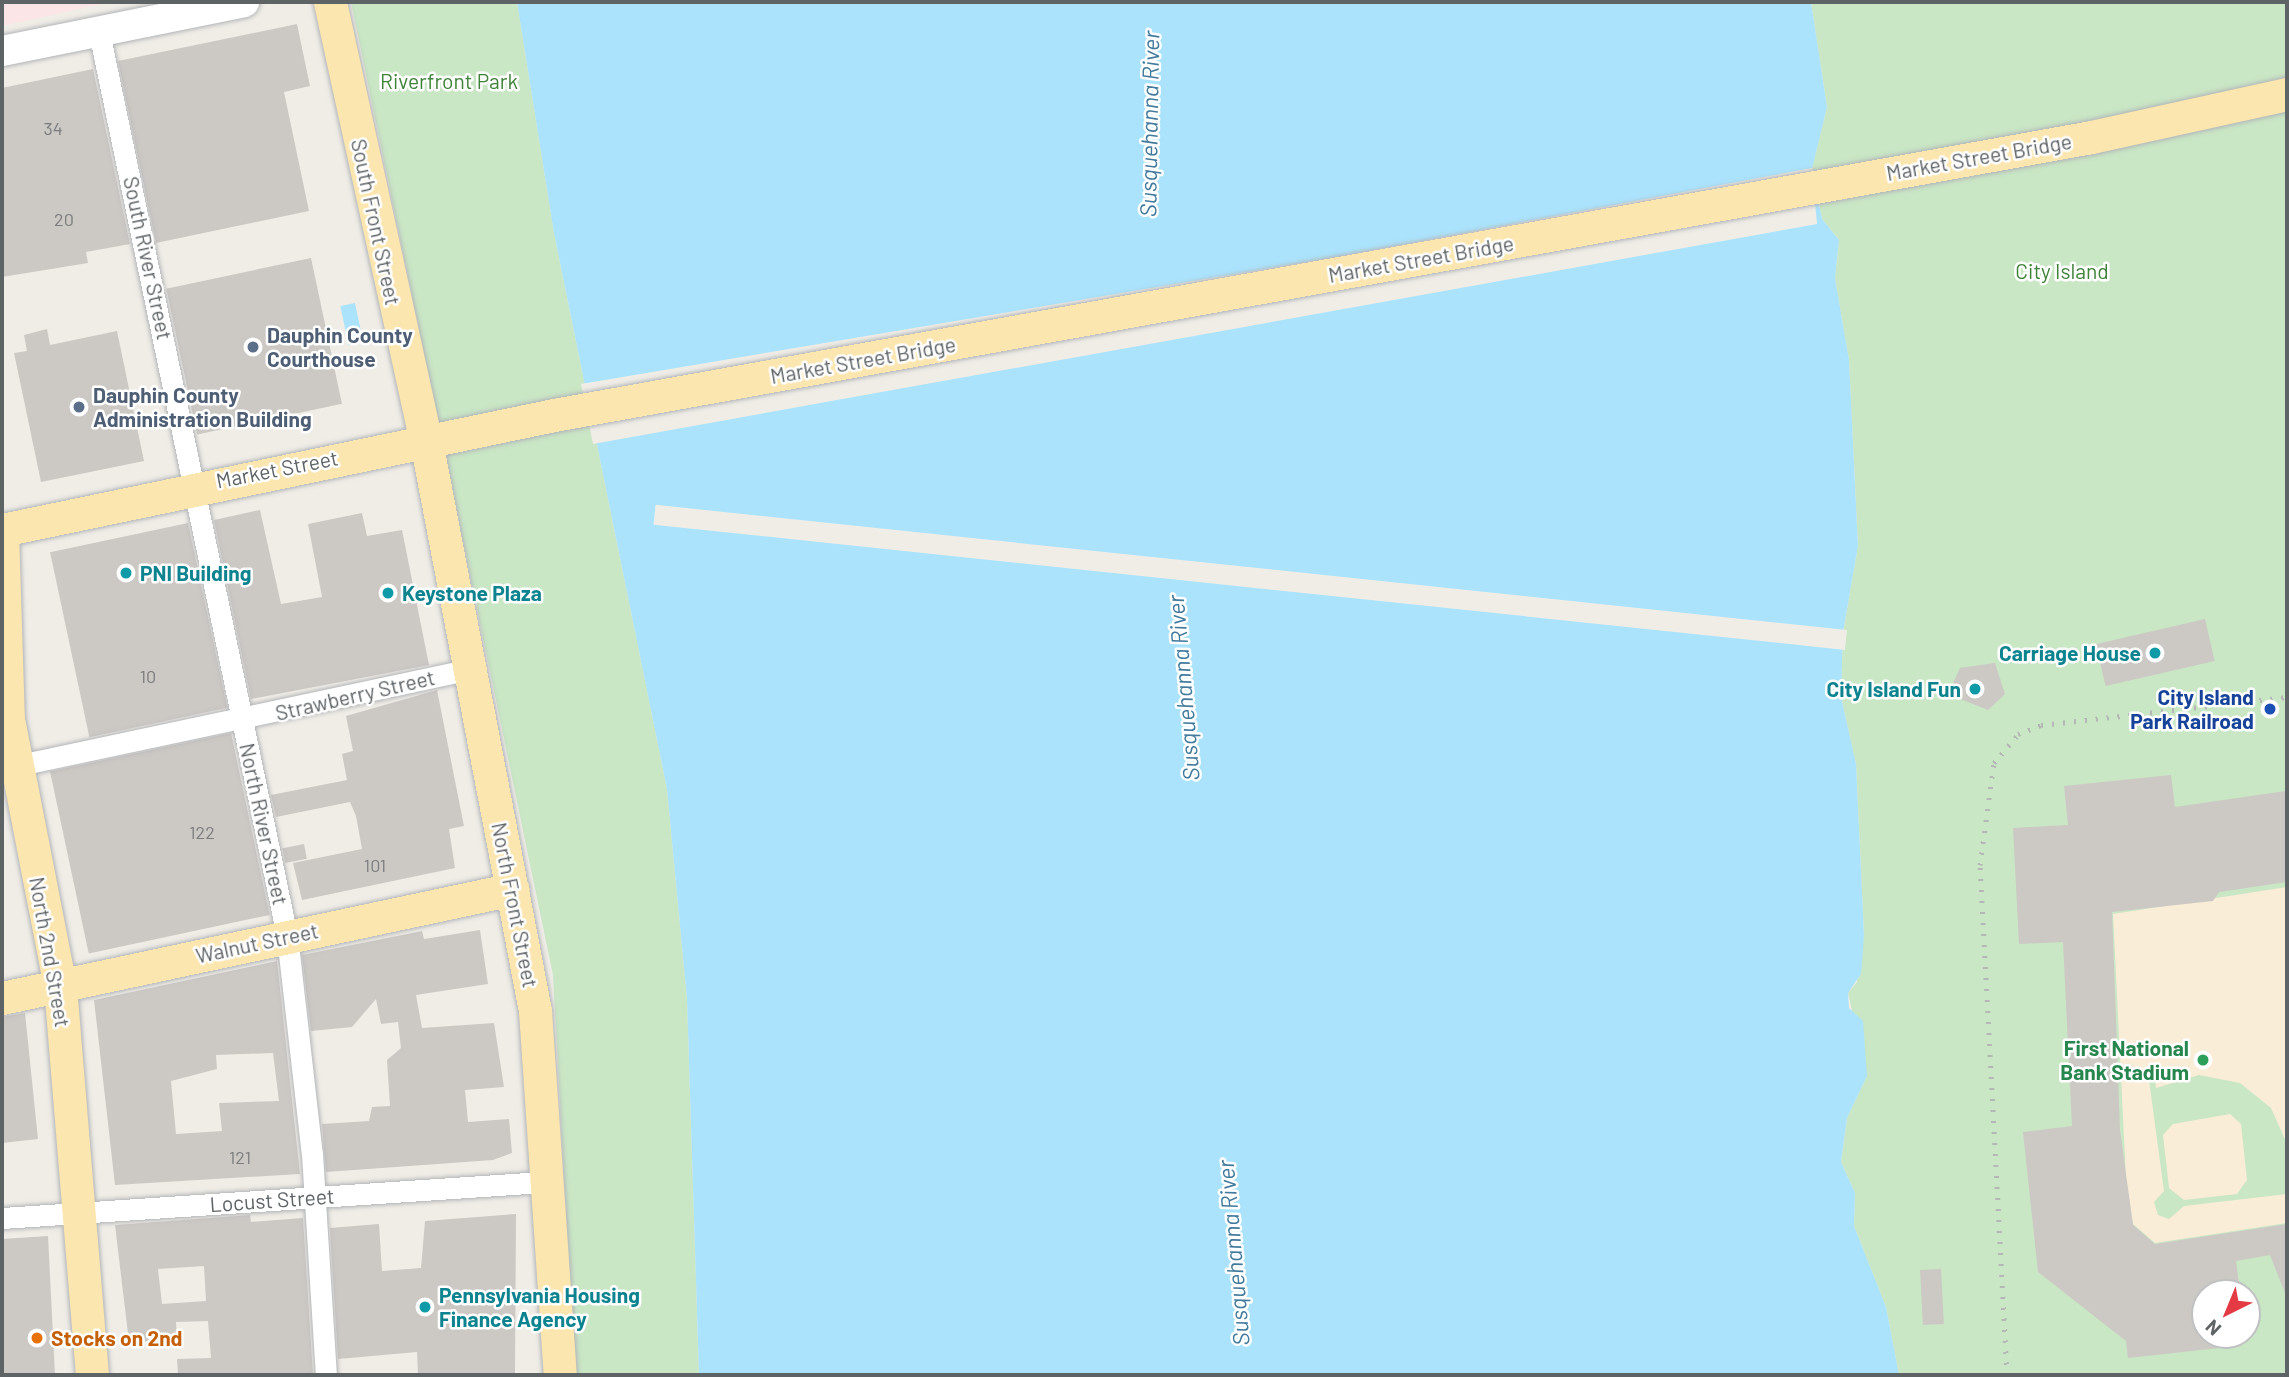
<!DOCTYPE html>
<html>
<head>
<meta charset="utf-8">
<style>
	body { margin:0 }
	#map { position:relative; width:2289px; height:1377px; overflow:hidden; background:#f0ede7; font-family:Barlow,sans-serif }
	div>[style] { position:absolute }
	.medical>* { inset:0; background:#fbe5e6 }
	.green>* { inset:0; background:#c9e6c5 }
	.sand>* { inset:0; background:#f9edd8 }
	.water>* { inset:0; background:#abe3fc; transform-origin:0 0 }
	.pier>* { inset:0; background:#f0ede7; transform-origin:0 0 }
	.building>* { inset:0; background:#ccc8c4; transform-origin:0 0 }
	.roads { filter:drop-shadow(0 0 2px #b2b5b8) drop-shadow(0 0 2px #b2b5b8) }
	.street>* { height:21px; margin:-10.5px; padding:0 10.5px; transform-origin:10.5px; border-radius:10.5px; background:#fff }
	.secondary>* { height:30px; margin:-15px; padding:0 15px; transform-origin:15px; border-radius:15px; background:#fff }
	.primary>* { height:33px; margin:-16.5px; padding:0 16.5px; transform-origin:16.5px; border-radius:16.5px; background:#fce6b0 }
	.rail>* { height:5px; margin-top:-2.5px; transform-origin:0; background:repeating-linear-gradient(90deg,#b5b6b6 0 2px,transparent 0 11px) }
	.dots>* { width:19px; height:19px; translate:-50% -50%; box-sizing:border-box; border:4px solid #fff; border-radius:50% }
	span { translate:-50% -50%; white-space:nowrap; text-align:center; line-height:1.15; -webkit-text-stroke:5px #fff; paint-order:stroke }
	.number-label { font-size:18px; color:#7a7c7e }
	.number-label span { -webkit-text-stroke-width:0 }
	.park-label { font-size:21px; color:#3f8339 }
	.street-label { font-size:21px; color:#5e6366 }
	.service-label { font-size:21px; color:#4e5e75; font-weight:700 }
	.left { translate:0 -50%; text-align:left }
	.culture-label { font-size:21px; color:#0d838f; font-weight:700 }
	.right { translate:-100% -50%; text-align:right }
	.transit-label { font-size:21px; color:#164399; font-weight:700 }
	.leisure-label { font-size:21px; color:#27864d; font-weight:700 }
	.food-label { font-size:21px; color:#c56008; font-weight:700 }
	.water-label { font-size:23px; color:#417a9d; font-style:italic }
	.frame { position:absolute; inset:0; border:4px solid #5e6366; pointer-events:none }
	.north { position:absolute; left:2191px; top:1279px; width:70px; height:70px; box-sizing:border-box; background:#fff; border:2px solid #bfc1c2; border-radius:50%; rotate:223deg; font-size:19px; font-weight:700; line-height:28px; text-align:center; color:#5e6366 }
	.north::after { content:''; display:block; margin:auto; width:24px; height:32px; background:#e33a43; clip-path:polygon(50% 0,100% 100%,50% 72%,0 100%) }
</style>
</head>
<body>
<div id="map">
	<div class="medical">
		<i style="clip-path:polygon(2px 2px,111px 2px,2px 26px)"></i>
	</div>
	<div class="green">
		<i style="clip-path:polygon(351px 2px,517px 2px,554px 233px,667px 789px,687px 999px,699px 1375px,575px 1375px,553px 975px)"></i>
		<i style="clip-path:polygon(evenodd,1811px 2px,2287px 2px,2287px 1375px,1899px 1375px,1886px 1307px,1854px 1226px,1855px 1193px,1841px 1162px,1847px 1118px,1867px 1076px,1848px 993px,1857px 982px,1864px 936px,1856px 764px,1841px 697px,1843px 632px,1858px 546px,1849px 360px,1835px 278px,1839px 240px,1822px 219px,1812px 168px,1827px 107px,1811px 2px,2205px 1293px,2247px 1293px,2247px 1335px,2205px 1335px,2205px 1293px)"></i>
	</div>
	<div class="sand">
		<i style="clip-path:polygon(2287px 887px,2287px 1144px,2271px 1108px,2240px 1083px,2199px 1075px,2156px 1088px,2155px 1079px,2149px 1080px,2164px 1191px,2154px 1202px,2158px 1215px,2169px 1219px,2184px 1206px,2287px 1194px,2287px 1223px,2155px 1243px,2133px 1224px,2126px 1179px,2113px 914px)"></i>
		<i style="clip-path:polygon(2230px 1114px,2241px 1124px,2247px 1180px,2237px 1194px,2184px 1200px,2169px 1188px,2163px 1135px,2173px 1124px)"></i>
	</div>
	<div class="water">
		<i style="clip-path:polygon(517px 2px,1811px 2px,1827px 107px,1812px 169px,1822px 219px,1839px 240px,1835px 278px,1849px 360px,1858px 546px,1843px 632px,1841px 697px,1856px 764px,1864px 936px,1861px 974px,1848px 993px,1849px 1008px,1863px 1021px,1867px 1076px,1847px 1118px,1841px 1162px,1855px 1193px,1854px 1226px,1886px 1307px,1899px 1375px,699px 1375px,687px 999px,667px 789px,554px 233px)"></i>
		<i style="left:355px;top:303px;width:40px;height:15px;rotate:78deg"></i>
	</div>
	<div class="pier">
		<i style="clip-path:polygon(1812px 168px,1817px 224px,593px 444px,581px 384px,1336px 257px)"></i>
		<i style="left:1847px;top:630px;width:20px;height:1198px;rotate:96deg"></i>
	</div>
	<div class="building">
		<i style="clip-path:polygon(297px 24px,310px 86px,284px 92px,309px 211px,156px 243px,118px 61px)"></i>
		<i style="clip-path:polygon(93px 69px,130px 244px,86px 252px,88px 263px,2px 277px,2px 88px)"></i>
		<i style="left:311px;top:258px;width:149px;height:148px;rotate:78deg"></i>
		<i style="clip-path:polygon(47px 329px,50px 345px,117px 331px,144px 461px,41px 482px,14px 353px,27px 351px,24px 335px)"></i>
		<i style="clip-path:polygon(260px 510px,281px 604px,322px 597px,308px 524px,362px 513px,367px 536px,402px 530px,429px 665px,251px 699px,214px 520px)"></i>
		<i style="left:188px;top:523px;width:189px;height:141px;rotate:78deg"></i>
		<i style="left:2205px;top:619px;width:43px;height:112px;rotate:77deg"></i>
		<i style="clip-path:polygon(1995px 663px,2005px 694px,1988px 710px,1948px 694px,1960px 668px)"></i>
		<i style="clip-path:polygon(437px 690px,464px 826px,449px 829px,455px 868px,302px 900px,293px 863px,362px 849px,356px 816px,350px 802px,276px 817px,271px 795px,347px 780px,342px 754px,353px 751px,346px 716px)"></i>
		<i style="left:231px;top:733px;width:186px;height:185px;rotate:78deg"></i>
		<i style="clip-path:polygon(2171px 775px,2175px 807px,2286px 791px,2287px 882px,2219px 892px,2213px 901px,2112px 912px,2120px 1130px,2133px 1225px,2155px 1244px,2287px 1224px,2287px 1298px,2270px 1255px,2236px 1261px,2240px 1293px,2205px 1293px,2205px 1335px,2236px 1335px,2237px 1346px,2128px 1358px,2126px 1341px,2038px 1272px,2023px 1132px,2072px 1126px,2063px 942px,2019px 944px,2013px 828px,2068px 825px,2064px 786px)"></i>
		<i style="left:304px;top:844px;width:15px;height:22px;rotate:79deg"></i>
		<i style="clip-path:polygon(480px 930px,488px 984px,416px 995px,422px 1028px,494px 1023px,504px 1087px,465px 1090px,468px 1122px,509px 1119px,512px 1153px,493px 1160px,326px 1172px,322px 1124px,369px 1121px,372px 1107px,390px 1106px,387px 1060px,401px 1048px,398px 1022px,381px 1024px,376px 999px,352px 1027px,311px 1031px,302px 955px,422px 931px,424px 939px)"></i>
		<i style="clip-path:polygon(evenodd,277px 961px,300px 1174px,115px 1185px,94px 1000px,277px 961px,273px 1053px,279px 1101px,219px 1103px,222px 1131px,176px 1134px,171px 1081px,217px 1069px,216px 1055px,273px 1053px)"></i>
		<i style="clip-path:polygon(25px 1013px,38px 1139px,2px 1143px,2px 1017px)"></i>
		<i style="clip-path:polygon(516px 1214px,515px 1375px,418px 1375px,417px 1352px,338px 1359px,330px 1228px,379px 1224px,382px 1271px,421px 1268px,425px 1221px)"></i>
		<i style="clip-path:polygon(evenodd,250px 1215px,251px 1222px,303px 1218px,313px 1375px,178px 1375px,177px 1359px,211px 1358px,208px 1321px,176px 1322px,177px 1340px,129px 1342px,115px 1225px,250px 1215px,204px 1266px,206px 1301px,162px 1304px,158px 1269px,204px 1266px)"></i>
		<i style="clip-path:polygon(48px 1236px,55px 1375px,2px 1375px,2px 1239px)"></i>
		<i style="left:1941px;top:1269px;width:55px;height:21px;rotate:87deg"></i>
	</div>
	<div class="roads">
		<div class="street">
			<i style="left:99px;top:32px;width:923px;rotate:78.25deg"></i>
			<i style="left:287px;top:936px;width:219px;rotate:83.5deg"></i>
			<i style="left:312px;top:1154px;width:221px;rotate:86.4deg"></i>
			<i style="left:5px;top:768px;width:473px;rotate:-12deg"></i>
			<i style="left:2px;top:1218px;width:542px;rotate:-3.81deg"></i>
		</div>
		<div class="secondary">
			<i style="left:2px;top:51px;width:247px;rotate:-11.4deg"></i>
		</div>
		<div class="primary">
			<i style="left:330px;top:2px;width:449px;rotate:77.7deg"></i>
			<i style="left:426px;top:441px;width:580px;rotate:79.17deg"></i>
			<i style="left:535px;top:1011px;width:365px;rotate:86.1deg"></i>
			<i style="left:2px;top:530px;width:564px;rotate:-11.77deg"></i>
			<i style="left:554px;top:415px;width:1562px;rotate:-10.25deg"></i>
			<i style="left:2091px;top:137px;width:201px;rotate:-12.4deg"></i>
			<i style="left:2px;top:531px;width:188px;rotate:88.2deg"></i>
			<i style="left:8px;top:719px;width:272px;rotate:79deg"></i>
			<i style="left:60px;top:986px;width:390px;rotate:85.3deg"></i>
			<i style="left:2px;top:998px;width:522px;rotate:-12.04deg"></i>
		</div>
	</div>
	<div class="rail">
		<i style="left:2007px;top:1375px;width:511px;rotate:-93.03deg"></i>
		<i style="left:1980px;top:865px;width:103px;rotate:-82.2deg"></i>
		<i style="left:1994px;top:763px;width:38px;rotate:-50deg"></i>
		<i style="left:2018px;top:734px;width:25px;rotate:-21deg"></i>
		<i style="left:2041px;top:725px;width:248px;rotate:-6.5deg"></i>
	</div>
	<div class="dots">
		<i style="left:253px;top:347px;background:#5c6f8a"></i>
		<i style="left:79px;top:407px;background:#5c6f8a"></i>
		<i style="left:126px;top:573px;background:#0f9aa8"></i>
		<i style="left:388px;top:593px;background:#0f9aa8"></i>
		<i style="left:2155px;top:653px;background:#0f9aa8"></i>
		<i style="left:1975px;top:689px;background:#0f9aa8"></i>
		<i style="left:2270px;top:709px;background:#1a4fb4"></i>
		<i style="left:2203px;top:1060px;background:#2e9e5b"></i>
		<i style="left:425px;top:1307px;background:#0f9aa8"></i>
		<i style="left:37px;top:1338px;background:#e8710a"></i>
	</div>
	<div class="number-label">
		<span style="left:53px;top:128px">34</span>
		<span style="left:64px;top:219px">20</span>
		<span style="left:148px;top:676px">10</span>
		<span style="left:202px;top:832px">122</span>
		<span style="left:375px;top:865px">101</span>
		<span style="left:240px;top:1157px">121</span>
	</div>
	<div class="park-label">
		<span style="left:449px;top:81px">Riverfront Park</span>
		<span style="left:2062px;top:271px">City Island</span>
	</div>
	<div class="street-label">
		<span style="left:1979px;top:157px;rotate:-10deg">Market Street Bridge</span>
		<span style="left:376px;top:222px;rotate:78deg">South Front Street</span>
		<span style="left:148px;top:258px;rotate:78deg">South River Street</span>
		<span style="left:1421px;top:259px;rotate:-10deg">Market Street Bridge</span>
		<span style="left:863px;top:360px;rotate:-10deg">Market Street Bridge</span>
		<span style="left:277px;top:469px;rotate:-11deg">Market Street</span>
		<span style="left:355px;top:695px;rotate:-13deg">Strawberry Street</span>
		<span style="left:264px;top:824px;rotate:78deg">North River Street</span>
		<span style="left:515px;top:905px;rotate:79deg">North Front Street</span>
		<span style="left:257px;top:943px;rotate:-12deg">Walnut Street</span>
		<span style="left:50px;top:952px;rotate:80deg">North 2nd Street</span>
		<span style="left:272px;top:1200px;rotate:-4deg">Locust Street</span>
	</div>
	<div class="service-label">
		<span class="left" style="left:267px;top:347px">Dauphin County<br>Courthouse</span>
		<span class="left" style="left:93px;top:407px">Dauphin County<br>Administration Building</span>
	</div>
	<div class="culture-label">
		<span class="left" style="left:140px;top:573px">PNI Building</span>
		<span class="left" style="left:402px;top:593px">Keystone Plaza</span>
		<span class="right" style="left:2141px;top:653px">Carriage House</span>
		<span class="right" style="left:1961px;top:689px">City Island Fun</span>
		<span class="left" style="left:439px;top:1307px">Pennsylvania Housing<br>Finance Agency</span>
	</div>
	<div class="transit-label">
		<span class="right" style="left:2254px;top:709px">City Island<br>Park Railroad</span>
	</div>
	<div class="leisure-label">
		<span class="right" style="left:2189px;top:1060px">First National<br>Bank Stadium</span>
	</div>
	<div class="food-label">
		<span class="left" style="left:51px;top:1338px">Stocks on 2nd</span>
	</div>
	<div class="water-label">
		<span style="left:1149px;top:124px;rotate:-89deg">Susquehanna River</span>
		<span style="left:1183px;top:688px;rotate:-95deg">Susquehanna River</span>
		<span style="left:1233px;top:1253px;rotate:-95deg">Susquehanna River</span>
	</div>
	<div class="frame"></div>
	<div class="north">N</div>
</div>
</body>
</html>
